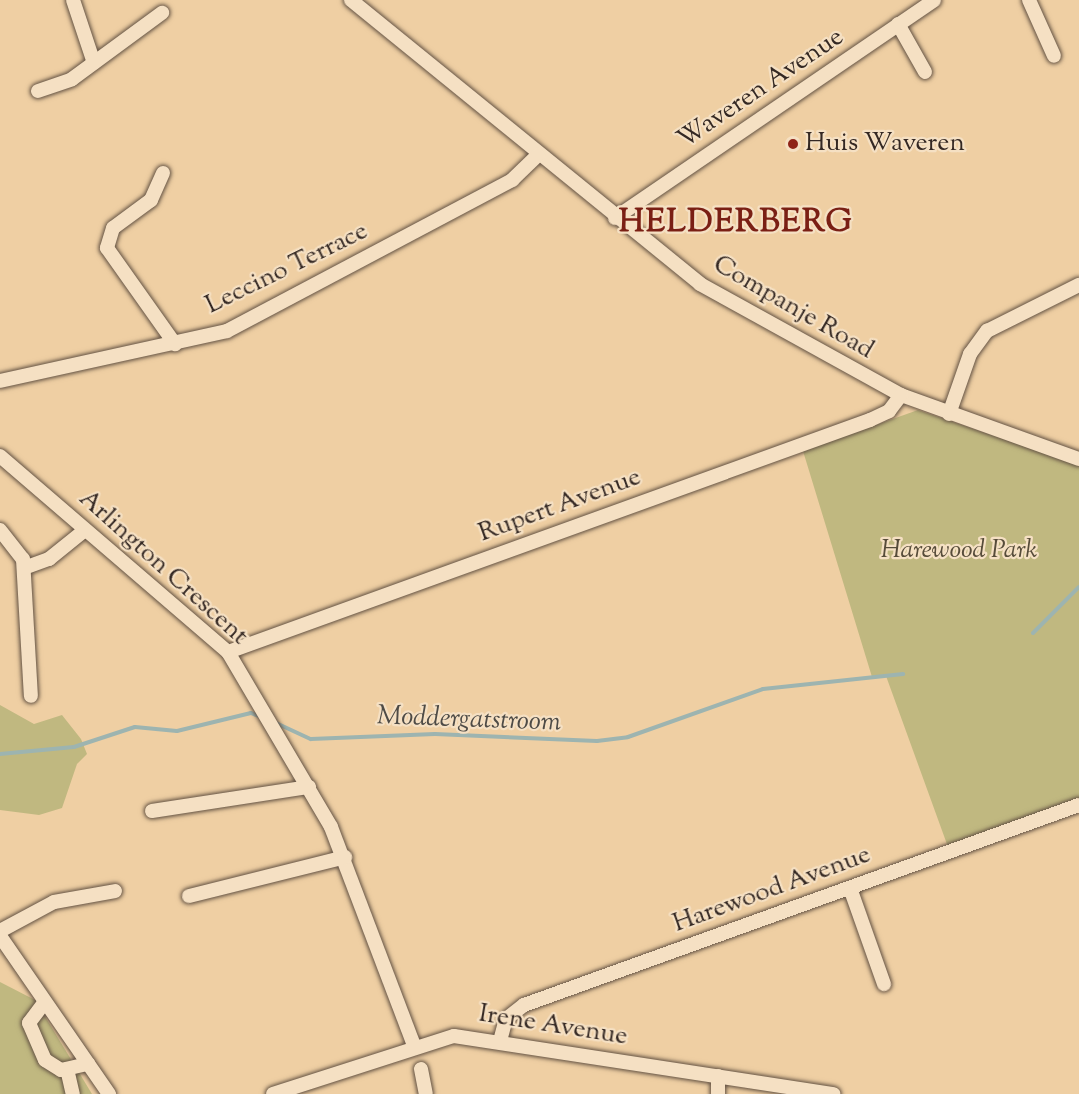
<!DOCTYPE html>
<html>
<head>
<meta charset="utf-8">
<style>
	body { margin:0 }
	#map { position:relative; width:1079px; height:1094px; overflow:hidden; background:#efcfa3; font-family:"Sorts Mill Goudy",serif }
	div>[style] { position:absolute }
	.green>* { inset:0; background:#c0b880 }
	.stream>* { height:4px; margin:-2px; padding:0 2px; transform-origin:2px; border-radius:2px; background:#9db4b0 }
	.roads { filter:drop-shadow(0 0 2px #635243) drop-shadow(0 0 2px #635243) }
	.minor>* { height:14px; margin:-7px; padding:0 7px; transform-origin:7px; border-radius:7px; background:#f5e0c3 }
	.dots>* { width:16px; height:16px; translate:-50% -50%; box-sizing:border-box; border:3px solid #f5e0c3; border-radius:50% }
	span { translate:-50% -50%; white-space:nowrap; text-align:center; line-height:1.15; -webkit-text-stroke:4.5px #f5e0c3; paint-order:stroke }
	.street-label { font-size:26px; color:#342823 }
	.poi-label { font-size:26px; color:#342823 }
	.left { translate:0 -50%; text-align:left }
	.park-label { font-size:26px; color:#574c3a; font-style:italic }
	.water-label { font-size:27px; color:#4e4b46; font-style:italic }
	.district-label { font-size:32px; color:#7a1f14; font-weight:700; letter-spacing:1.5px }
</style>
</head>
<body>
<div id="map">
	<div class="green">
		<i style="clip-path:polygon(918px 410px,1079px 465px,1079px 800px,948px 847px,886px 676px,872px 677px,803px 451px)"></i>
		<i style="clip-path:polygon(0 705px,34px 724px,62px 715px,81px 739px,87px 754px,77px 764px,62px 808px,39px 815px,0 810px)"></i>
		<i style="clip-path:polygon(0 982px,35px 1000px,92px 1094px,0 1094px)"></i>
	</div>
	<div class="stream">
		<i style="left:1033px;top:633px;width:65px;rotate:-45deg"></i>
		<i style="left:276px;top:723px;width:38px;rotate:25deg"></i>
		<i style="left:311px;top:739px;width:124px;rotate:-2.3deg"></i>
		<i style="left:435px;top:734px;width:162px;rotate:2.5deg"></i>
		<i style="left:597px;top:741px;width:31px;rotate:-7deg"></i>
		<i style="left:628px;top:737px;width:143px;rotate:-19.6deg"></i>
		<i style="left:763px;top:689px;width:141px;rotate:-6.1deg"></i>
		<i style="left:0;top:754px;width:74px;rotate:-5.4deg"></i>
		<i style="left:74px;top:747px;width:64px;rotate:-18.2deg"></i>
		<i style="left:135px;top:727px;width:42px;rotate:5.4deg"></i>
		<i style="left:177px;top:731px;width:76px;rotate:-13.7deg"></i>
		<i style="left:251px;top:713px;width:11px;rotate:22deg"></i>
	</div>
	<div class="roads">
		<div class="minor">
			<i style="left:73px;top:0;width:66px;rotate:71.6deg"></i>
			<i style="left:351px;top:0;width:450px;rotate:39.1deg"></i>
			<i style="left:700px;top:284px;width:230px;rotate:28.9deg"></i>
			<i style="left:901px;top:395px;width:189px;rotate:19.8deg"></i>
			<i style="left:1029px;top:0;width:61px;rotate:65.9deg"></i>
			<i style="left:898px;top:24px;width:55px;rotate:60.6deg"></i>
			<i style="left:38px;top:91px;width:36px;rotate:-19deg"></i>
			<i style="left:72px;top:79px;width:112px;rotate:-36.3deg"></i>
			<i style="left:163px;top:173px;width:30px;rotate:114deg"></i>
			<i style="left:151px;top:200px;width:47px;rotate:143.6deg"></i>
			<i style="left:113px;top:228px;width:21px;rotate:107deg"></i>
			<i style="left:107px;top:248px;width:118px;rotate:54.7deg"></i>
			<i style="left:615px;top:218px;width:386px;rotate:-34.3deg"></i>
			<i style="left:0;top:381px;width:232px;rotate:-12.4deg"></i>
			<i style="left:227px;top:331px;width:323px;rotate:-27.9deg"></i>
			<i style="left:512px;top:180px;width:36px;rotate:-44deg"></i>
			<i style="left:949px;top:414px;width:64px;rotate:-70.7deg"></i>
			<i style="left:970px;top:354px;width:29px;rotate:-54deg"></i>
			<i style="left:987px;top:331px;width:103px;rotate:-26.6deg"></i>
			<i style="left:0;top:456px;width:301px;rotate:40.7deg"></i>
			<i style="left:228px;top:652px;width:203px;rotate:59.5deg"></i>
			<i style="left:331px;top:827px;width:233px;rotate:69.2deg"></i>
			<i style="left:0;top:530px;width:37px;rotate:52deg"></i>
			<i style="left:23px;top:559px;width:137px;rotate:86.7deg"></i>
			<i style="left:24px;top:568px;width:27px;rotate:-20deg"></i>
			<i style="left:49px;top:559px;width:46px;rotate:-38.9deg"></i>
			<i style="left:228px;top:652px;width:683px;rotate:-19.87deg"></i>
			<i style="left:870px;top:420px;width:21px;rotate:-25deg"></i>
			<i style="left:889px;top:411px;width:20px;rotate:-53deg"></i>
			<i style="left:152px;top:811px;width:159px;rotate:-8.7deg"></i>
			<i style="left:850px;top:888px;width:102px;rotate:70.5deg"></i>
			<i style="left:189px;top:896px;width:161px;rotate:-14deg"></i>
			<i style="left:0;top:931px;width:61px;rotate:-28.2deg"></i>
			<i style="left:54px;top:902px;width:62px;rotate:-10.2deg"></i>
			<i style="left:0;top:936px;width:192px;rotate:55.4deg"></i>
			<i style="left:44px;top:1003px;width:25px;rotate:127deg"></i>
			<i style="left:29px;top:1023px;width:40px;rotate:66.6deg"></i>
			<i style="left:45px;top:1060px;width:19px;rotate:32deg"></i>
			<i style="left:61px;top:1070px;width:28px;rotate:-13deg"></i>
			<i style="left:500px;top:1041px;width:23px;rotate:-75deg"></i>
			<i style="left:506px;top:1019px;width:23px;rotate:-38deg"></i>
			<i style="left:524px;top:1005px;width:590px;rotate:-19.82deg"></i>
			<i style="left:67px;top:1069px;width:26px;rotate:77deg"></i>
			<i style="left:421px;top:1069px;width:25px;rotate:79deg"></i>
			<i style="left:718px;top:1076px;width:18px;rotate:90deg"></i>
			<i style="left:273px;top:1094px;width:190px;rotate:-17.8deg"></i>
			<i style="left:454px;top:1036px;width:384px;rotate:8.7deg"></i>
		</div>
	</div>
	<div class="dots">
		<i style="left:793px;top:144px;background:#8f2418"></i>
	</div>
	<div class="street-label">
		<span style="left:761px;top:89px;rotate:-34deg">Waveren Avenue</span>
		<span style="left:287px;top:269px;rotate:-26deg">Leccino Terrace</span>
		<span style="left:793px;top:308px;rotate:30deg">Companje Road</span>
		<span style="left:560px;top:506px;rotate:-20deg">Rupert Avenue</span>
		<span style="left:163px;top:568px;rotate:42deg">Arlington Crescent</span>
		<span style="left:772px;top:890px;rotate:-20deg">Harewood Avenue</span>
		<span style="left:553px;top:1026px;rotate:9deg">Irene Avenue</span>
	</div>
	<div class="poi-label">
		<span class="left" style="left:805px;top:144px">Huis Waveren</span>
	</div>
	<div class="park-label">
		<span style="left:959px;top:551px">Harewood Park</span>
	</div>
	<div class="water-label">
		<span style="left:469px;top:720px;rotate:2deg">Moddergatstroom</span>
	</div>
	<div class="district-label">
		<span style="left:736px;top:223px">HELDERBERG</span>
	</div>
</div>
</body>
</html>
